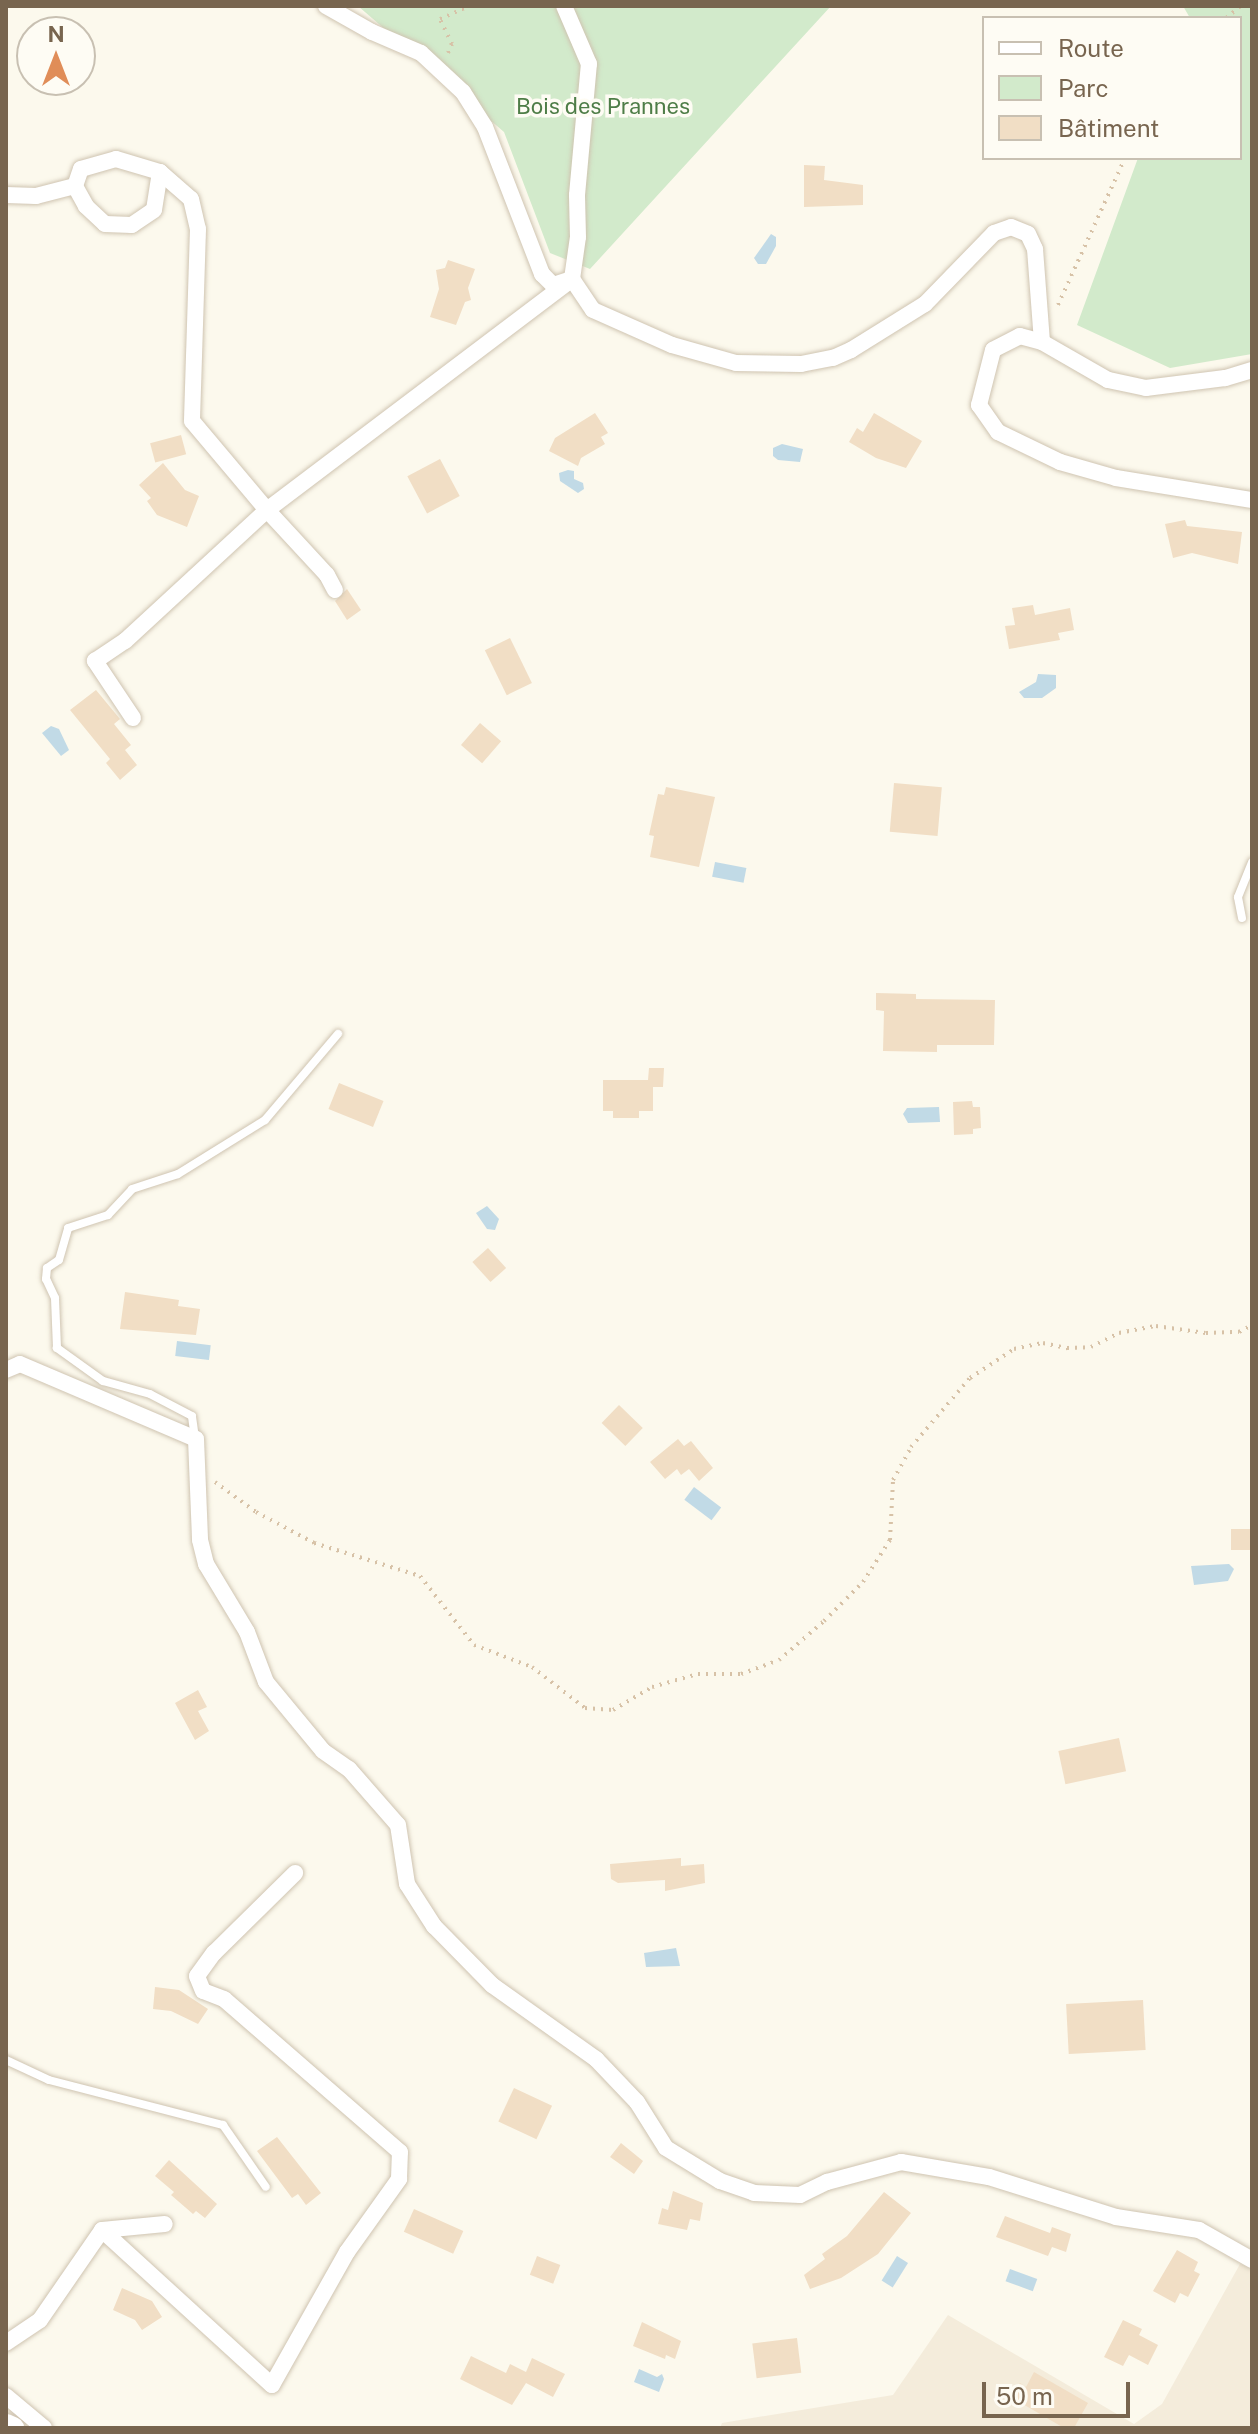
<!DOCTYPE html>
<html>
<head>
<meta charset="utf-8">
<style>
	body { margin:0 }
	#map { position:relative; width:1258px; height:2434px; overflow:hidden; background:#fcf9ed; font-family:"Public Sans",sans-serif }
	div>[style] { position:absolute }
	.residential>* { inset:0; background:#f4ecdb }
	.green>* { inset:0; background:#d2eacb }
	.water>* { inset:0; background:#c1dae6; transform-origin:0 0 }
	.building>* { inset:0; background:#f1dec5; transform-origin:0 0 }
	.path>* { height:4px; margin-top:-2px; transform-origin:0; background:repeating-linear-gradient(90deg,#d7c2a7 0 2px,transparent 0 8px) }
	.roads { filter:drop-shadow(0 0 2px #cfc4b1) drop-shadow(0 0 2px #cfc4b1) }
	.lane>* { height:8px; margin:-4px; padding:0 4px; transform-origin:4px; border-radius:4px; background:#fff }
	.street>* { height:16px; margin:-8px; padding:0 8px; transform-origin:8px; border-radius:8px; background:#fff }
	.secondary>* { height:22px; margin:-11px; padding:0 11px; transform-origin:11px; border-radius:11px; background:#fff }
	span { translate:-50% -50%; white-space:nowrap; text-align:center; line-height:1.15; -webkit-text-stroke:7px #fefcf4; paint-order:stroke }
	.park-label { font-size:22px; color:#4e7d47 }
	.frame { position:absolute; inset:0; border:8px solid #78654f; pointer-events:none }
	.legend { position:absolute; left:982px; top:16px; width:260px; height:144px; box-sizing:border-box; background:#fefcf4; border:2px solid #c8c0b2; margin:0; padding:10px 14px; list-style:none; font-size:24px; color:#78654f }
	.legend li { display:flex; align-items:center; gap:16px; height:40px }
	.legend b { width:40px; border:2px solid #c8c0b2 }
	.north { position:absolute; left:16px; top:16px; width:80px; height:80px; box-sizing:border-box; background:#fefcf4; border:2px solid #c8c0b2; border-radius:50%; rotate:0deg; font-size:22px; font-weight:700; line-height:32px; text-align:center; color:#78654f }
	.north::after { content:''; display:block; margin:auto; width:28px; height:36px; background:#e08d58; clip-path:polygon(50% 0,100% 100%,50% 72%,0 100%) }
	.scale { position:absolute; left:982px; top:2382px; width:148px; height:36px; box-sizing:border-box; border:4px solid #78654f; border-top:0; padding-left:10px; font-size:24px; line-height:28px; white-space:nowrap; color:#78654f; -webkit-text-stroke:6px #fefcf4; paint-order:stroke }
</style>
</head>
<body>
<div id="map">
	<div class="residential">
		<i style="clip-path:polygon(1240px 2264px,1252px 2268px,1252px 2428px,720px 2428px,722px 2423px,893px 2395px,948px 2315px,1134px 2424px,1162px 2404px)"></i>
	</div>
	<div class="green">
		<i style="clip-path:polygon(358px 6px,831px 6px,590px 269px,550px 253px,504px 132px)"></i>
		<i style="clip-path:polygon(1183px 6px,1252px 6px,1252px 354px,1170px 368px,1077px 325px,1138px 158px,1240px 158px,1240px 18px,1190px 18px)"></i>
	</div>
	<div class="water">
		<i style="clip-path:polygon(771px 234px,776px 237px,776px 246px,766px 264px,758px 264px,754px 258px)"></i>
		<i style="clip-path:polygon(782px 444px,803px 449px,800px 462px,778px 460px,773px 456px,773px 448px)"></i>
		<i style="clip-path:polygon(568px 470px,574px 471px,574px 479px,583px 483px,584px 489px,578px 493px,560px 481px,559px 473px)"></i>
		<i style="clip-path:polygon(1038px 674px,1056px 675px,1056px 688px,1042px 698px,1024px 698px,1019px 692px,1036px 682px)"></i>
		<i style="clip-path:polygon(51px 726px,59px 729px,69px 750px,61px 756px,42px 733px)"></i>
		<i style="left:715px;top:862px;width:32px;height:15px;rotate:11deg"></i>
		<i style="clip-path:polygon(939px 1107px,940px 1122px,908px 1123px,903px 1114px,907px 1108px)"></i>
		<i style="clip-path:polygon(487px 1206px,499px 1219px,495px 1230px,487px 1229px,476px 1213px)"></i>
		<i style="left:177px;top:1341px;width:34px;height:15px;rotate:7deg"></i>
		<i style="left:694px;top:1487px;width:34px;height:16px;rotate:37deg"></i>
		<i style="clip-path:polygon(1229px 1564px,1234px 1569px,1228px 1581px,1194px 1585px,1191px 1566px)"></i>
		<i style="clip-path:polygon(676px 1948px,680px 1966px,646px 1967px,644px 1953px)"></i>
		<i style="left:897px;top:2256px;width:13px;height:29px;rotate:32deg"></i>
		<i style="left:1010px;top:2269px;width:29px;height:13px;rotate:20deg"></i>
		<i style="clip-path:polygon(639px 2369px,657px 2377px,662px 2374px,664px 2379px,659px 2392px,634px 2382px)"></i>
	</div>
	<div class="building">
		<i style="clip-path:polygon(804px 165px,825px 166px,824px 180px,863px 185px,863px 205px,804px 207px)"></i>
		<i style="clip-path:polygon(448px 260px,475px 269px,468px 288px,471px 300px,465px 302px,456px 325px,430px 317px,439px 289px,436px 270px,445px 268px)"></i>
		<i style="clip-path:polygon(595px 413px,608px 433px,601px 437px,605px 444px,581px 458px,578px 466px,549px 451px,555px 438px)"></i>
		<i style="clip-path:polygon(874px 413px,922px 441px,906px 468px,876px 458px,849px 442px,857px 428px,863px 432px)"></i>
		<i style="left:181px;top:435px;width:20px;height:32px;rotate:75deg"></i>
		<i style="left:440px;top:459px;width:42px;height:37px;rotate:62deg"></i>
		<i style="clip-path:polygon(163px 463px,185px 490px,199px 496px,187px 527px,157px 515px,147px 501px,151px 498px,139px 485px)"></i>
		<i style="clip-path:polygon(1185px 520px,1187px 526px,1242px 532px,1238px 564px,1192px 553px,1173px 558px,1165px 524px)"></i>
		<i style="clip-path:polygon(347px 589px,361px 610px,347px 620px,335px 601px)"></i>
		<i style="clip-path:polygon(1033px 605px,1035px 615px,1070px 608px,1074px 630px,1058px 633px,1060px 640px,1009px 649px,1005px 626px,1015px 625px,1012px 608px)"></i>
		<i style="left:510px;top:638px;width:50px;height:28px;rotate:64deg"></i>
		<i style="clip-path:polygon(96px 690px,120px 719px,114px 724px,131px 745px,125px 750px,137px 765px,120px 780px,106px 763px,110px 759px,70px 710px)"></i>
		<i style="left:480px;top:723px;width:28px;height:29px;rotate:41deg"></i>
		<i style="left:894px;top:783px;width:48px;height:49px;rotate:5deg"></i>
		<i style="clip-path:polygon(666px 787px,715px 797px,699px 867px,650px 857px,654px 836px,649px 835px,658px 794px,664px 795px)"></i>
		<i style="clip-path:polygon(876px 993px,916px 994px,916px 999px,995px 1000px,994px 1045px,937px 1045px,937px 1052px,883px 1051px,884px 1011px,876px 1010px)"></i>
		<i style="clip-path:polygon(649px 1068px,664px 1068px,663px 1087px,653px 1087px,653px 1111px,639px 1111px,639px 1118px,613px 1118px,613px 1111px,603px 1111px,603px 1080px,648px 1080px)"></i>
		<i style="left:339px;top:1083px;width:48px;height:28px;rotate:22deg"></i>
		<i style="clip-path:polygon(972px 1101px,973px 1107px,980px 1107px,981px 1128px,973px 1129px,973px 1134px,954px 1135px,953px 1102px)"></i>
		<i style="left:488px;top:1248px;width:27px;height:21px;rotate:48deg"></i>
		<i style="clip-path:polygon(125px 1292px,179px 1300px,178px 1306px,200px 1309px,196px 1335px,120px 1329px)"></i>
		<i style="left:619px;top:1405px;width:33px;height:25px;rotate:44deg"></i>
		<i style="clip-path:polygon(678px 1439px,684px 1446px,691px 1441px,713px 1468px,699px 1481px,689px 1469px,681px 1475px,677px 1469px,665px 1479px,650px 1462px)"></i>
		<i style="left:1252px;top:1529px;width:21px;height:21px;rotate:90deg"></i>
		<i style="clip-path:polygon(198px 1690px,207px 1707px,198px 1711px,209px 1731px,195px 1740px,175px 1703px)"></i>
		<i style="left:1119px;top:1738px;width:34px;height:62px;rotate:78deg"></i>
		<i style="clip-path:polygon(681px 1858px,681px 1866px,704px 1864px,705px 1883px,665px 1891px,665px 1880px,618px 1883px,611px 1879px,610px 1864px)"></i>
		<i style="clip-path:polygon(155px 1987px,179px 1990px,208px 2009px,198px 2024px,171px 2011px,153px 2009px)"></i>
		<i style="left:1143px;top:2000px;width:50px;height:77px;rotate:87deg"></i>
		<i style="left:514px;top:2088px;width:42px;height:37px;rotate:25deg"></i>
		<i style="clip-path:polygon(277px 2137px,321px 2193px,306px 2205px,298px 2194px,292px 2198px,257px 2151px)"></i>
		<i style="clip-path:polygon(621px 2143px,643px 2161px,634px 2174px,610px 2157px)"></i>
		<i style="clip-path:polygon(169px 2160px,217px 2204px,205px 2218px,196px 2211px,193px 2214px,171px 2195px,174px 2192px,155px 2176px)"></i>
		<i style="clip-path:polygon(673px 2191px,703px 2203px,700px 2221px,690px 2219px,687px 2230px,658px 2224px,662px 2208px,668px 2210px)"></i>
		<i style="clip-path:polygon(884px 2192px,911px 2213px,878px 2254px,841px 2278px,810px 2289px,804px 2275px,825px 2259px,822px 2254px,847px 2236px)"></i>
		<i style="left:414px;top:2209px;width:54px;height:25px;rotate:24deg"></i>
		<i style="clip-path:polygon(1005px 2216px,1050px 2233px,1052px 2227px,1071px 2234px,1066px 2252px,1052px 2247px,1048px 2256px,996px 2237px)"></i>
		<i style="clip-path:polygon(1177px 2250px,1198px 2262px,1194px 2271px,1200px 2274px,1188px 2297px,1180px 2293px,1175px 2303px,1153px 2291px)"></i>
		<i style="left:537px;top:2256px;width:25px;height:20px;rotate:21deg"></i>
		<i style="clip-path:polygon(122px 2288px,152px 2301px,162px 2317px,142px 2330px,135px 2320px,113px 2310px)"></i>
		<i style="clip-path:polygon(1123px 2320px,1142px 2329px,1139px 2335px,1158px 2345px,1148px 2365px,1129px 2355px,1123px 2366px,1104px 2357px)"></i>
		<i style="clip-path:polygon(642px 2322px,681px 2341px,675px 2359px,666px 2355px,665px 2359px,633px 2346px)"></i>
		<i style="left:797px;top:2338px;width:35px;height:45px;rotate:83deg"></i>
		<i style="clip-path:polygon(471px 2356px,506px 2373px,510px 2364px,526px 2372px,532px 2358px,565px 2374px,553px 2397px,526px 2383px,512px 2405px,460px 2379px)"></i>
		<i style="clip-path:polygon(1034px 2372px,1088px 2403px,1074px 2428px,1064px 2428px,1011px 2397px,1020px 2383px,1026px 2387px)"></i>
	</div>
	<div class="path">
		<i style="left:1226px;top:18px;width:19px;rotate:-39deg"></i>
		<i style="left:448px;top:53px;width:10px;rotate:-66deg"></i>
		<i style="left:452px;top:44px;width:28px;rotate:-116deg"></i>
		<i style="left:440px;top:19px;width:32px;rotate:-24deg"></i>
		<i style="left:1058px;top:305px;width:162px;rotate:-65.5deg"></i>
		<i style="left:215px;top:1482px;width:51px;rotate:36.2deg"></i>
		<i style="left:256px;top:1512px;width:66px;rotate:28.1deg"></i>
		<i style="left:314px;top:1543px;width:111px;rotate:17.3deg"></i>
		<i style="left:420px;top:1576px;width:88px;rotate:52deg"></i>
		<i style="left:474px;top:1645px;width:62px;rotate:20.8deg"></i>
		<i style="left:532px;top:1667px;width:67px;rotate:37.7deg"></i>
		<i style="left:585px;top:1708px;width:28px;rotate:4deg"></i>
		<i style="left:613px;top:1710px;width:45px;rotate:-30.5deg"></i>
		<i style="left:652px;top:1687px;width:48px;rotate:-15.8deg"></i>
		<i style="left:698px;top:1674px;width:43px"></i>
		<i style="left:741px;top:1674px;width:40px;rotate:-20.2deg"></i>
		<i style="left:779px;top:1660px;width:60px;rotate:-40.9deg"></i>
		<i style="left:824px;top:1621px;width:55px;rotate:-45deg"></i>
		<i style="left:863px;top:1582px;width:50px;rotate:-57.3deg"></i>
		<i style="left:890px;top:1540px;width:60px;rotate:-87.1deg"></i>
		<i style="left:893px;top:1480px;width:38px;rotate:-61deg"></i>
		<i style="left:911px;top:1447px;width:91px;rotate:-49.5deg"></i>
		<i style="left:970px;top:1378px;width:53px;rotate:-33.4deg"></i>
		<i style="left:1014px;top:1349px;width:30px;rotate:-12deg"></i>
		<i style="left:1043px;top:1343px;width:25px;rotate:12deg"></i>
		<i style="left:1067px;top:1348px;width:24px;rotate:-2deg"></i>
		<i style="left:1091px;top:1347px;width:31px;rotate:-27deg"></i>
		<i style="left:1119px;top:1333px;width:38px;rotate:-11deg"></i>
		<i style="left:1156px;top:1326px;width:50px;rotate:8deg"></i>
		<i style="left:1206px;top:1333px;width:33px;rotate:-2deg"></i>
		<i style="left:1239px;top:1332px;width:15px;rotate:-28deg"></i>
	</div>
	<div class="roads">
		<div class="lane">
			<i style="left:1242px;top:918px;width:21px;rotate:-101deg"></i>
			<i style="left:1238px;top:897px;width:38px;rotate:-68deg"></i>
			<i style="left:195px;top:1438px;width:22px;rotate:-98deg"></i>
			<i style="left:192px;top:1416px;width:47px;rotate:-152.4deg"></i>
			<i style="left:150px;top:1394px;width:49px;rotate:-164.5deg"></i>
			<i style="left:103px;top:1381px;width:57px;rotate:-144.3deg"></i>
			<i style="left:57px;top:1348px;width:50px;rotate:-92.3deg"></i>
			<i style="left:55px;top:1298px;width:21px;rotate:-115deg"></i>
			<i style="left:46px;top:1279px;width:11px;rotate:-85deg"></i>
			<i style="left:47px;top:1268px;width:14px;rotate:-34deg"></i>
			<i style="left:59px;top:1260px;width:33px;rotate:-74deg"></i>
			<i style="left:68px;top:1228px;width:42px;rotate:-18deg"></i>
			<i style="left:108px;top:1215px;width:35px;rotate:-47deg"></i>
			<i style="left:132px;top:1189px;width:48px;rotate:-18.1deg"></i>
			<i style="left:178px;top:1174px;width:102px;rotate:-31.8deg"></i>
			<i style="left:265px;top:1120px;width:113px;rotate:-49.7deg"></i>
			<i style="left:6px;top:2060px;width:47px;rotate:24.9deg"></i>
			<i style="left:49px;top:2080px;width:180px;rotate:14.5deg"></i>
			<i style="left:223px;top:2125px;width:75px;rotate:55.3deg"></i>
		</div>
		<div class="street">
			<i style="left:326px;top:6px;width:53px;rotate:29.5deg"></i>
			<i style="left:372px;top:32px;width:53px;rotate:23.2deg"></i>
			<i style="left:421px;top:53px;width:57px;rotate:42.9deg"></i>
			<i style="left:463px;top:92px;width:41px;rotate:57.8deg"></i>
			<i style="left:485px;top:127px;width:158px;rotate:68.8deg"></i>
			<i style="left:542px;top:274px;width:16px;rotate:45deg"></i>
			<i style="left:553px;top:285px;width:20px;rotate:-18deg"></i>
			<i style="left:572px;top:279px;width:37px;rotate:56deg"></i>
			<i style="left:593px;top:310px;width:86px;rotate:23.9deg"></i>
			<i style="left:672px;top:345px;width:66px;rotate:15.7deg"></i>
			<i style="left:736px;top:363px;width:65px;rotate:0.9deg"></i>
			<i style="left:801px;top:364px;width:33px;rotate:-11deg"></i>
			<i style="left:833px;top:358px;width:20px;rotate:-24deg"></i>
			<i style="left:851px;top:350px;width:87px;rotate:-31.9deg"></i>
			<i style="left:925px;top:304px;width:99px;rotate:-45.8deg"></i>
			<i style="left:994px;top:233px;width:18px;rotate:-19deg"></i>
			<i style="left:1011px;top:227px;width:18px;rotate:22deg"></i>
			<i style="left:1028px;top:234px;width:17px;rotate:65deg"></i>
			<i style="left:1035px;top:249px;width:93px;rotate:85.7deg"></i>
			<i style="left:160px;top:172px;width:38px;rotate:99deg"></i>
			<i style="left:154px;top:210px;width:27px;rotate:146deg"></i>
			<i style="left:132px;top:225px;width:27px;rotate:-178deg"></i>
			<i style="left:105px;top:224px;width:26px;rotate:-137deg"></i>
			<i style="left:86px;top:206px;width:23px;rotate:-119deg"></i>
			<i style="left:75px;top:186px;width:18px;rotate:-71deg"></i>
			<i style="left:81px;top:169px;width:36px;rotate:-16deg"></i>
			<i style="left:116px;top:159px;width:46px;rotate:16.5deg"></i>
			<i style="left:160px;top:172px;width:41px;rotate:41.1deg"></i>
			<i style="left:191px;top:199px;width:31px;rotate:77deg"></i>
			<i style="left:198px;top:229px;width:192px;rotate:91.8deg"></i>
			<i style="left:192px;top:421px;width:116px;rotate:49.9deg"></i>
			<i style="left:267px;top:510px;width:383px;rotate:-37.1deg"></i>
			<i style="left:572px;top:279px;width:42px;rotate:-81.9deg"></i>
			<i style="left:578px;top:237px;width:42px;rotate:-91.4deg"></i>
			<i style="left:577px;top:195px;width:132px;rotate:-84.8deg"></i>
			<i style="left:589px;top:64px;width:63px;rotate:-113.3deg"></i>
			<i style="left:6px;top:195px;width:30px;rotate:2deg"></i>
			<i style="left:36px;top:196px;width:40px;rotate:-14.4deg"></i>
			<i style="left:1252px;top:370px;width:28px;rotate:163deg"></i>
			<i style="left:1225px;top:378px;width:80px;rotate:172.8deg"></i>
			<i style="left:1146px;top:388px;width:39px;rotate:-168deg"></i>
			<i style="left:1108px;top:380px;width:76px;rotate:-150.1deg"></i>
			<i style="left:1042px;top:342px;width:23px;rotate:-165deg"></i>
			<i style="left:1020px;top:336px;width:30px;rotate:153deg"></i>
			<i style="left:993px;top:350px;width:57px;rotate:104.3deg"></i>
			<i style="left:979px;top:405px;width:33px;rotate:55deg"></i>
			<i style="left:998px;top:432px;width:69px;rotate:25.8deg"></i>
			<i style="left:1060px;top:462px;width:58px;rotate:15.9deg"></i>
			<i style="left:1116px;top:478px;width:138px;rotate:9.2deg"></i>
			<i style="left:133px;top:718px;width:69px;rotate:-123.7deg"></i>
			<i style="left:95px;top:661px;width:36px;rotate:-34deg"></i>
			<i style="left:125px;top:641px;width:193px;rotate:-42.7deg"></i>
			<i style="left:267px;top:510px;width:88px;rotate:47.3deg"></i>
			<i style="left:327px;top:575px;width:17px;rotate:62deg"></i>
			<i style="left:6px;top:1370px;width:15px;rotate:-23deg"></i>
			<i style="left:20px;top:1364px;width:191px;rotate:23.1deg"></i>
			<i style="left:196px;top:1439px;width:101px;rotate:87.7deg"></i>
			<i style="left:200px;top:1540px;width:25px;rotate:76deg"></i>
			<i style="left:206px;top:1564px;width:79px;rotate:58.9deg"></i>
			<i style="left:247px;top:1632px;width:53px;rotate:69.2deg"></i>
			<i style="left:266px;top:1682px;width:89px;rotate:50.4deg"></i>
			<i style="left:323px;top:1751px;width:32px;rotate:35deg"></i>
			<i style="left:349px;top:1769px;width:74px;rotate:48.8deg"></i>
			<i style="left:398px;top:1825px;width:60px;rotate:81.3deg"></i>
			<i style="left:407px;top:1884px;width:50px;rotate:57.3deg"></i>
			<i style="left:434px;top:1926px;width:83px;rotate:45.5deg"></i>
			<i style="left:492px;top:1985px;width:128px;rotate:35.4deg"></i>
			<i style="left:596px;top:2059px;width:59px;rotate:46.4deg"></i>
			<i style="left:637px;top:2102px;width:54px;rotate:57.8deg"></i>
			<i style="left:666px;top:2148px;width:63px;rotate:31.4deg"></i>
			<i style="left:720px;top:2181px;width:36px;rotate:19deg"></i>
			<i style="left:754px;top:2193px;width:46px;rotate:2.5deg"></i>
			<i style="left:800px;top:2195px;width:30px;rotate:-26deg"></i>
			<i style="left:827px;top:2182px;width:77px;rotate:-15.1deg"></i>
			<i style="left:901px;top:2162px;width:89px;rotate:9.7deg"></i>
			<i style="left:989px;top:2177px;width:133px;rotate:17.5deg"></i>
			<i style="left:1116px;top:2217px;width:84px;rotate:8.9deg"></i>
			<i style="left:1199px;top:2230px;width:61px;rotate:29.5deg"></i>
			<i style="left:102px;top:2230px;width:230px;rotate:42.4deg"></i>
			<i style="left:272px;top:2385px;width:153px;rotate:-60.6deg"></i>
			<i style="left:347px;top:2252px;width:90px;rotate:-54.5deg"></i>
			<i style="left:399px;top:2179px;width:27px;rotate:-88deg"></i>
			<i style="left:400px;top:2152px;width:233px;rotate:-139deg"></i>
			<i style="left:224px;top:1999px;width:22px;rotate:-159deg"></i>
			<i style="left:203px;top:1991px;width:16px;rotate:-112deg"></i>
			<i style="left:197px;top:1976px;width:29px;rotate:-54deg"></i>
			<i style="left:214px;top:1953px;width:114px;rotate:-44.6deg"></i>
			<i style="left:6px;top:2343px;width:41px;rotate:-34.1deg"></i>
			<i style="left:40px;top:2320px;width:109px;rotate:-55.4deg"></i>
			<i style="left:102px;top:2230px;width:63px;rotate:-5.4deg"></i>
			<i style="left:6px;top:2396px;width:50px;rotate:40.1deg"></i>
		</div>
		<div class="secondary">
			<i style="left:6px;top:2425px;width:8px;rotate:23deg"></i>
		</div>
	</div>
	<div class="park-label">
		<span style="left:603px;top:107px">Bois des Prannes</span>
	</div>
	<div class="frame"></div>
	<ul class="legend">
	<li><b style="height:10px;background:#fff"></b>Route</li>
	<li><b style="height:22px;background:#d2eacb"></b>Parc</li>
	<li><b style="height:22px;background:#f1dec5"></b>Bâtiment</li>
	</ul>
	<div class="north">N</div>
	<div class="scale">50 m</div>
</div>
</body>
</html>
